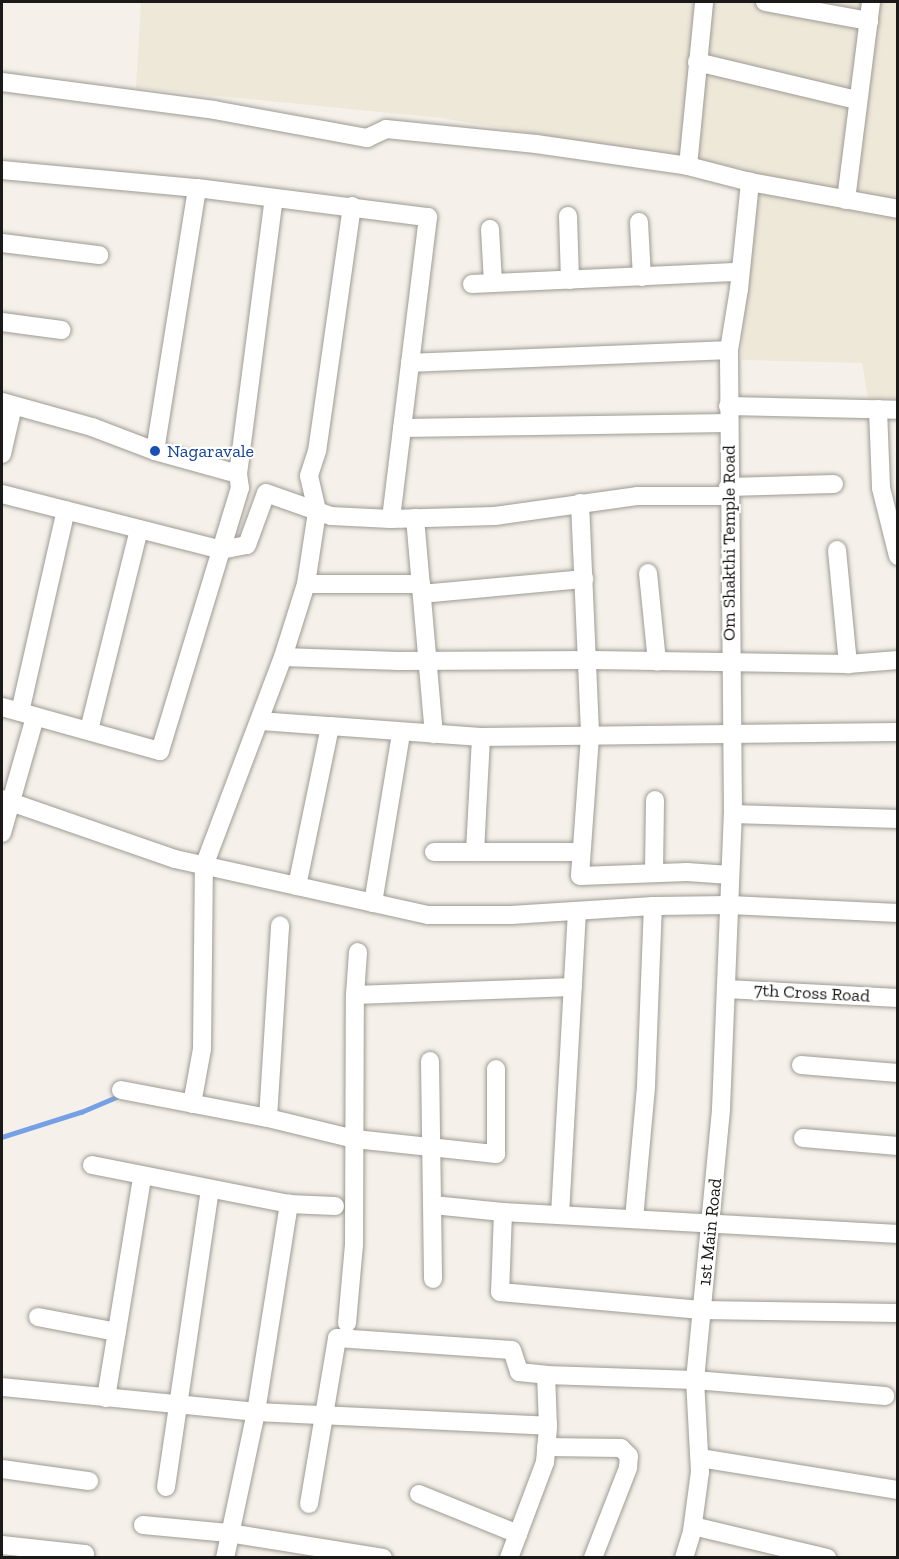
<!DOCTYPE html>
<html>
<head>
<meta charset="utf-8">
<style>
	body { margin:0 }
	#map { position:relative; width:899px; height:1559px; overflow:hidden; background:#f5f1ea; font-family:"Zilla Slab",serif }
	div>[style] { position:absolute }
	.built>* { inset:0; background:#eee8d9 }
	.stream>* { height:4.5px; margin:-2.25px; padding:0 2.25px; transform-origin:2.25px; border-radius:2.25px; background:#76a0e5 }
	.roads { filter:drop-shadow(0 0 2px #9e9b94) drop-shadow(0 0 2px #9e9b94) }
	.minor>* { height:18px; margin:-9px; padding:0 9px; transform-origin:9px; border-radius:9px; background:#fff }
	.dots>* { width:16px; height:16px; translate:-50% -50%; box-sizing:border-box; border:3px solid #fff; border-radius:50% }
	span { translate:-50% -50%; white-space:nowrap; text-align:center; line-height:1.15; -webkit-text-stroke:4.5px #fff; paint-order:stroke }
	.transit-label { font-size:18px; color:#164399 }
	.left { translate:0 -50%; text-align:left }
	.street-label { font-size:18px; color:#1b1a18 }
	.frame { position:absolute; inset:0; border:3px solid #1b1a18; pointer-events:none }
</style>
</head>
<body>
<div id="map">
	<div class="built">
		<i style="clip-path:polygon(141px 2px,897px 2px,897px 399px,868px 398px,862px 363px,742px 360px,746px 169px,441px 118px,136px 88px)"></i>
	</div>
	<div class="stream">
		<i style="left:2px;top:1137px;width:83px;rotate:-17.6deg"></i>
		<i style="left:81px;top:1112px;width:43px;rotate:-23deg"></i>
	</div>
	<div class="roads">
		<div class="minor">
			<i style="left:765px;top:2px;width:106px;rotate:10.4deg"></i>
			<i style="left:697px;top:62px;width:164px;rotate:13.4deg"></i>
			<i style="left:2px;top:82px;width:214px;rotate:7.5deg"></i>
			<i style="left:214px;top:110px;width:156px;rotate:10.4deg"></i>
			<i style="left:367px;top:138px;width:21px;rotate:-25deg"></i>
			<i style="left:386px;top:129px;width:151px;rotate:5.7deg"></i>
			<i style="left:536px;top:144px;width:154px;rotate:8.2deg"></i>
			<i style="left:688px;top:166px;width:64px;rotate:14.5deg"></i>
			<i style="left:750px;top:182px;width:150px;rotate:10.3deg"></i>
			<i style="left:688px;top:166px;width:165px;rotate:-84.4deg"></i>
			<i style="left:2px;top:170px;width:196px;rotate:5.3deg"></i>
			<i style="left:197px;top:188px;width:233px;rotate:7.2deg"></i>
			<i style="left:428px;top:217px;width:304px;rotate:97deg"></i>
			<i style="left:846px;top:200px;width:200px;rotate:-82.8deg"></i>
			<i style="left:352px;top:206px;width:247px;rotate:98.1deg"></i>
			<i style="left:317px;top:451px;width:26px;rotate:108deg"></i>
			<i style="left:309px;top:476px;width:37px;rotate:77deg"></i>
			<i style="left:317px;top:512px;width:73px;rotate:98.7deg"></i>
			<i style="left:306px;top:584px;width:115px"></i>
			<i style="left:568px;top:216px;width:64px;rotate:88.2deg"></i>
			<i style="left:639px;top:222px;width:55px;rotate:86.9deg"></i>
			<i style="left:490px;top:229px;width:54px;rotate:86.8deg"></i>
			<i style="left:2px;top:243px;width:98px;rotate:7.1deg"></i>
			<i style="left:472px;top:284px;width:268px;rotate:-2.6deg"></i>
			<i style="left:2px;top:322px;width:60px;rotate:7.7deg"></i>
			<i style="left:410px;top:363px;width:319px;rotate:-2.3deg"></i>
			<i style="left:2px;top:402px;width:93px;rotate:15.5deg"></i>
			<i style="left:92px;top:427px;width:67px;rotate:20.9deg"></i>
			<i style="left:155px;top:451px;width:86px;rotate:15.5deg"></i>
			<i style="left:238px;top:474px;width:278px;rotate:-82.6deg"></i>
			<i style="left:728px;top:406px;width:170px;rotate:1.3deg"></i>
			<i style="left:878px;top:409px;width:79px;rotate:87.8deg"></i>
			<i style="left:881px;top:488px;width:70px;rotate:76deg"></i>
			<i style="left:402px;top:428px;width:326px;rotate:-0.9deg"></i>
			<i style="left:155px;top:451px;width:266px;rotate:-80.9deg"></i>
			<i style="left:2px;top:454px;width:49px;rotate:-77.1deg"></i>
			<i style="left:728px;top:487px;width:106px;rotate:-1.6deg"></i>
			<i style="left:2px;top:494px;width:226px;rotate:14.3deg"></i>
			<i style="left:221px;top:550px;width:26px;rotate:-11deg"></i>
			<i style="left:247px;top:545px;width:55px;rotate:-69.9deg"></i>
			<i style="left:266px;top:493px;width:69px;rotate:19.5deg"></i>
			<i style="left:331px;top:516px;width:60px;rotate:2.9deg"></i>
			<i style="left:391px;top:519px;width:104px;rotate:-1.7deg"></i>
			<i style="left:495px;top:516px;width:143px;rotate:-8deg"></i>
			<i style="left:637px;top:496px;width:91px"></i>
			<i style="left:580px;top:503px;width:233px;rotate:87.5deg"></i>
			<i style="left:590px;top:736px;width:140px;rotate:94.1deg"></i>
			<i style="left:580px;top:876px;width:107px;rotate:-2.1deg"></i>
			<i style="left:687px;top:872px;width:43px;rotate:4deg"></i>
			<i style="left:415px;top:518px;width:217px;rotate:85deg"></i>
			<i style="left:837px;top:550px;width:115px;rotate:84.5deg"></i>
			<i style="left:648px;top:573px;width:89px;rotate:84.2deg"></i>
			<i style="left:422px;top:594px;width:163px;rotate:-5.3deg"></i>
			<i style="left:283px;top:657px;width:77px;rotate:-72.5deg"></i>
			<i style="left:2px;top:707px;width:164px;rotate:15.6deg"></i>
			<i style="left:160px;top:751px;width:275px;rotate:-73.1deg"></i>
			<i style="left:240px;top:488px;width:14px;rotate:-98deg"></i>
			<i style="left:20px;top:712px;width:207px;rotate:-77.2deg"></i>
			<i style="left:260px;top:721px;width:70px;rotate:4.1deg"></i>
			<i style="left:89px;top:730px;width:207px;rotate:-76deg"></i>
			<i style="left:2px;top:799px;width:183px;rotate:19.1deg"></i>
			<i style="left:175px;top:859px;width:259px;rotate:12.5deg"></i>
			<i style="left:428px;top:915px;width:83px"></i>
			<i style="left:511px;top:915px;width:142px;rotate:-3.6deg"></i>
			<i style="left:653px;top:906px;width:77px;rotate:-0.7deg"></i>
			<i style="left:730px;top:905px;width:168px;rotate:2.7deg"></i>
			<i style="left:733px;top:814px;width:165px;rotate:1.7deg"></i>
			<i style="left:2px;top:833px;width:121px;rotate:-74.1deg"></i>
			<i style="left:434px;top:852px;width:147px"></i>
			<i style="left:475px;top:852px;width:115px;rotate:-87deg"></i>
			<i style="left:654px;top:873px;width:73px;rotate:-89.2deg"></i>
			<i style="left:297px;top:886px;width:163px;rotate:-78.3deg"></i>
			<i style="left:330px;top:726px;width:151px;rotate:4.2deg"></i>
			<i style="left:481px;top:737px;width:417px;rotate:-0.7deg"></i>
			<i style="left:373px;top:903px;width:172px;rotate:-80.6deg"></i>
			<i style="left:726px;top:989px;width:172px;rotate:3deg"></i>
			<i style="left:355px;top:995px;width:218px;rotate:-2.1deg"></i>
			<i style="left:430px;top:1061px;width:218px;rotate:89.2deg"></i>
			<i style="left:801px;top:1065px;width:97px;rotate:4.7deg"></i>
			<i style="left:121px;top:1090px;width:150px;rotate:10.8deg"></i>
			<i style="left:268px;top:1118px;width:89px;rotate:13.6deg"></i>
			<i style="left:355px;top:1139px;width:142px;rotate:6.1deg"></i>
			<i style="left:496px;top:1154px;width:85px;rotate:-90deg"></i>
			<i style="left:192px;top:1104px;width:56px;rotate:-79.7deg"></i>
			<i style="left:202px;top:1049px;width:183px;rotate:-89.4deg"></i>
			<i style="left:204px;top:866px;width:223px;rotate:-69.3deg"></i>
			<i style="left:283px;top:657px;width:116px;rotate:2deg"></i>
			<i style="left:399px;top:661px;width:194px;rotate:-0.3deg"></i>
			<i style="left:593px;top:660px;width:255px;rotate:0.9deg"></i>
			<i style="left:848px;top:664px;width:50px;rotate:-4.6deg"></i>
			<i style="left:268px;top:1118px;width:193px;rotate:-86.4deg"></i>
			<i style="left:803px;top:1138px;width:95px;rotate:4.8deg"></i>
			<i style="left:92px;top:1165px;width:201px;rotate:11.2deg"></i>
			<i style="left:289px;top:1204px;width:46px;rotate:2.5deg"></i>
			<i style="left:433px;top:1205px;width:70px;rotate:5.7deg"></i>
			<i style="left:503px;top:1212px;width:396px;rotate:3.2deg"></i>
			<i style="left:503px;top:1212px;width:80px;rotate:92.1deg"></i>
			<i style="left:500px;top:1292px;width:202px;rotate:5.1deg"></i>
			<i style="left:701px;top:1310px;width:197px;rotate:0.9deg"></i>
			<i style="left:560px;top:1215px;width:304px;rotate:-86.8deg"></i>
			<i style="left:634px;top:1219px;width:134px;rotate:-84.8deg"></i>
			<i style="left:646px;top:1086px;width:180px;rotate:-87.8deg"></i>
			<i style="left:38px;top:1317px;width:80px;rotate:10.8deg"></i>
			<i style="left:347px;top:1323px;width:78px;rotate:-84.9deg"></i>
			<i style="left:354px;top:1245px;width:250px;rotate:-89.8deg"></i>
			<i style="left:355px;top:995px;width:43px;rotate:-86deg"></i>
			<i style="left:2px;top:1387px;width:255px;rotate:5.6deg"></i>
			<i style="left:256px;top:1412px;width:292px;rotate:2.7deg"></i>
			<i style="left:106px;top:1398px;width:224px;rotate:-80.7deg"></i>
			<i style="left:546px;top:1447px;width:75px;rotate:0.8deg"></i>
			<i style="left:621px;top:1448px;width:11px;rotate:45deg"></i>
			<i style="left:629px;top:1456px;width:12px;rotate:95deg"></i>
			<i style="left:628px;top:1468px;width:97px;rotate:111.3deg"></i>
			<i style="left:700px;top:1458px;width:201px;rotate:9.2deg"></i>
			<i style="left:2px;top:1469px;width:88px;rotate:7.9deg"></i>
			<i style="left:166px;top:1487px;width:301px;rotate:-81.6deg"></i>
			<i style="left:419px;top:1494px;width:107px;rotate:22deg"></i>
			<i style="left:309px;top:1504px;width:168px;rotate:-80.4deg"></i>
			<i style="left:337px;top:1338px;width:175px;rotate:3.9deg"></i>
			<i style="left:512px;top:1350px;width:23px;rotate:72deg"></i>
			<i style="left:519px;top:1372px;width:27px;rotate:6deg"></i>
			<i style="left:143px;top:1525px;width:86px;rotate:5.3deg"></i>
			<i style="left:229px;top:1533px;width:156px;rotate:9.2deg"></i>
			<i style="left:693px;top:1526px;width:138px;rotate:13.4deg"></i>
			<i style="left:2px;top:1545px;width:83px;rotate:6.2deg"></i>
			<i style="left:85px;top:1554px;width:4px;rotate:104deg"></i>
			<i style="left:225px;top:1558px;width:149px;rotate:-78deg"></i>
			<i style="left:256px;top:1412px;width:211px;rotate:-81deg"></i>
			<i style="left:509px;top:1558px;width:103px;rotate:-69.4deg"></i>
			<i style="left:545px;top:1462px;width:36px;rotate:-85deg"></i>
			<i style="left:548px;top:1426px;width:51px;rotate:-92.2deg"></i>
			<i style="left:546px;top:1375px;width:149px;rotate:1.9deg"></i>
			<i style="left:695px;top:1380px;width:191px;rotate:4.8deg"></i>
			<i style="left:684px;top:1558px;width:28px;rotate:-73deg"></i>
			<i style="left:692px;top:1531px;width:60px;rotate:-82.3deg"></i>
			<i style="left:700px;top:1472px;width:92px;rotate:-93.1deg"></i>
			<i style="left:695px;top:1380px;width:272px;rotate:-84.5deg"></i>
			<i style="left:721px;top:1109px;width:295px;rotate:-87.7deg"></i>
			<i style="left:733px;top:814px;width:464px;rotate:-90.5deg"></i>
			<i style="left:729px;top:350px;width:62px;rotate:-80.7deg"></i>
			<i style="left:739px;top:289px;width:108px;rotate:-84.1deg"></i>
		</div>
	</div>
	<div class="dots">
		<i style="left:155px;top:451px;background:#1a4fb4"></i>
	</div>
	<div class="transit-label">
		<span class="left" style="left:167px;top:451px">Nagaravale</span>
	</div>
	<div class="street-label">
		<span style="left:729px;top:543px;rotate:-90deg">Om Shakthi Temple Road</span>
		<span style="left:812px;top:993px;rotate:3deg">7th Cross Road</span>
		<span style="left:710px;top:1232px;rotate:-84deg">1st Main Road</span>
	</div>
	<div class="frame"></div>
</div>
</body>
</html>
